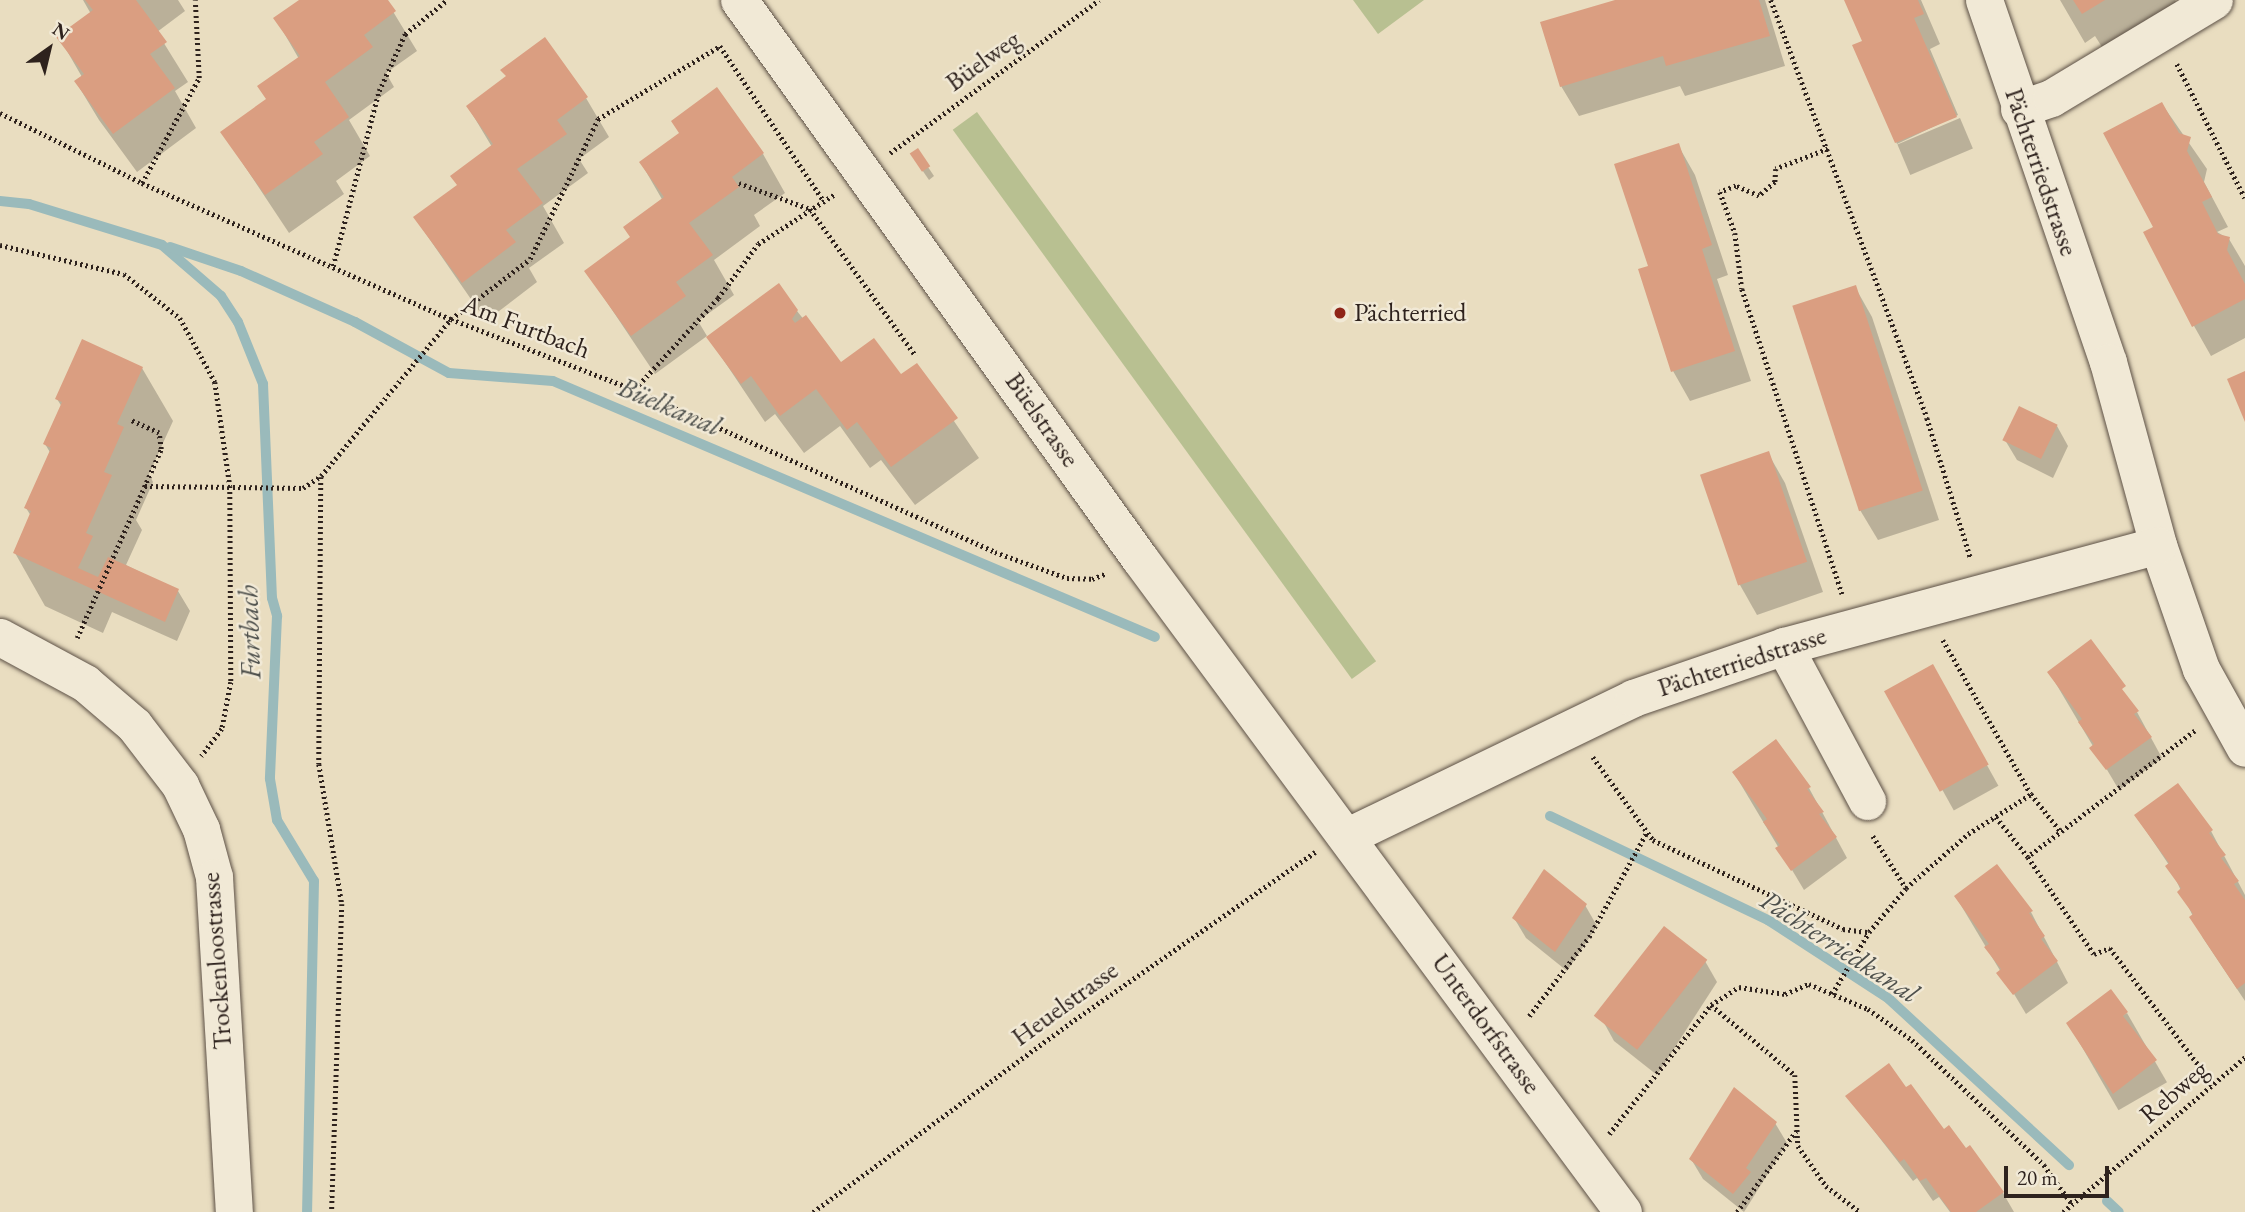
<!DOCTYPE html>
<html>
<head>
<meta charset="utf-8">
<style>
	body { margin:0 }
	#map { position:relative; width:2245px; height:1212px; overflow:hidden; background:#e9ddc0; font-family:"EB Garamond",serif }
	div>[style] { position:absolute }
	.green>* { inset:0; background:#b8c091; transform-origin:0 0 }
	.shadow>* { inset:0; background:#0003; transform-origin:0 0 }
	.stream>* { height:10px; margin:-5px; padding:0 5px; transform-origin:5px; border-radius:5px; background:#9ababb }
	.building>* { inset:0; background:#da9e81; transform-origin:0 0 }
	.path>* { height:4.5px; margin-top:-2.25px; transform-origin:0; background:repeating-linear-gradient(90deg,#2e221d 0 2px,transparent 0 5.5px) }
	.roads { filter:drop-shadow(0 0 2px #5d5146) drop-shadow(0 0 2px #5d5146) }
	.minor>* { height:37px; margin:-18.5px; padding:0 18.5px; transform-origin:18.5px; border-radius:18.5px; background:#f1e9d6 }
	.dots>* { width:19px; height:19px; translate:-50% -50%; box-sizing:border-box; border:4px solid #f1e9d6; border-radius:50% }
	span { translate:-50% -50%; white-space:nowrap; text-align:center; line-height:1.15; -webkit-text-stroke:5px #f1e9d6; paint-order:stroke }
	.street-label { font-size:26px; color:#2e221d }
	.poi-label { font-size:26px; color:#2e221d }
	.left { translate:0 -50%; text-align:left }
	.water-label { font-size:28px; color:#4e504c; font-style:italic }
	.north { position:absolute; left:14px; top:14px; width:70px; height:70px; -webkit-text-stroke:5px #f1e9d6; paint-order:stroke; rotate:34deg; font-size:19px; font-weight:700; line-height:28px; text-align:center; color:#2e221d }
	.north::after { content:''; display:block; margin:auto; width:24px; height:32px; background:#2e221d; clip-path:polygon(50% 0,100% 100%,50% 72%,0 100%) }
	.scale { position:absolute; left:2004px; top:1166px; width:105px; height:32px; box-sizing:border-box; border:4px solid #2e221d; border-top:0; padding-left:9px; font-size:21px; line-height:24px; white-space:nowrap; color:#2e221d; -webkit-text-stroke:5px #f1e9d6; paint-order:stroke }
</style>
</head>
<body>
<div id="map">
	<div class="green">
		<i style="clip-path:polygon(1353px 0,1424px 0,1378px 34px)"></i>
		<i style="left:977px;top:112px;width:679px;height:30px;rotate:54deg"></i>
	</div>
	<div class="shadow">
		<i style="clip-path:polygon(83px 0,178px 0,185px 11px,157px 32px,188px 82px,175px 91px,196px 128px,137px 172px,99px 120px,76px 82px,82px 77px,59px 37px,91px 14px)"></i>
		<i style="clip-path:polygon(302px 0,386px 0,417px 51px,386px 73px,394px 87px,349px 120px,370px 156px,336px 181px,344px 194px,289px 233px,222px 132px,267px 100px,299px 59px,276px 19px)"></i>
		<i style="clip-path:polygon(1621px 0,1765px 0,1785px 66px,1685px 96px,1680px 86px,1579px 116px,1561px 86px)"></i>
		<i style="clip-path:polygon(1846px 0,1921px 0,1940px 44px,1930px 49px,1958px 115px,1897px 144px,1854px 46px,1864px 42px)"></i>
		<i style="clip-path:polygon(2060px 0,2175px 0,2191px 30px,2114px 66px,2095px 36px,2085px 43px)"></i>
		<i style="clip-path:polygon(586px 98px,609px 137px,579px 159px,588px 173px,543px 206px,564px 243px,529px 268px,537px 282px,486px 321px,415px 218px,458px 186px,492px 147px,468px 107px)"></i>
		<i style="clip-path:polygon(2162px 104px,2207px 169px,2204px 182px,2228px 227px,2217px 232px,2229px 239px,2245px 266px,2245px 338px,2211px 356px,2194px 326px,2156px 228px)"></i>
		<i style="left:1960px;top:118px;width:33px;height:68px;rotate:67deg"></i>
		<i style="clip-path:polygon(1678px 145px,1695px 175px,1728px 275px,1717px 279px,1751px 381px,1690px 401px,1673px 371px,1650px 267px)"></i>
		<i style="clip-path:polygon(763px 154px,785px 193px,754px 215px,760px 226px,714px 260px,734px 295px,698px 321px,707px 336px,655px 374px,586px 271px,631px 238px,663px 201px,641px 163px)"></i>
		<i style="clip-path:polygon(918px 164px,928px 167px,934px 176px,929px 180px)"></i>
		<i style="clip-path:polygon(1855px 287px,1872px 317px,1939px 520px,1878px 540px,1860px 510px)"></i>
		<i style="clip-path:polygon(797px 311px,840px 365px,901px 376px,916px 365px,979px 458px,915px 505px,881px 460px,870px 468px,840px 426px,804px 453px,775px 414px,765px 422px,708px 337px)"></i>
		<i style="clip-path:polygon(142px 368px,173px 421px,149px 474px,153px 482px,136px 520px,142px 530px,126px 565px,178px 591px,190px 611px,177px 641px,112px 612px,103px 633px,45px 606px,15px 553px,31px 516px,26px 508px,51px 454px,45px 444px,62px 407px,57px 399px)"></i>
		<i style="clip-path:polygon(2057px 426px,2068px 446px,2053px 478px,2017px 460px,2005px 440px)"></i>
		<i style="clip-path:polygon(1768px 453px,1785px 483px,1823px 592px,1757px 615px,1740px 585px,1702px 476px)"></i>
		<i style="left:1932px;top:666px;width:137px;height:51px;rotate:61deg"></i>
		<i style="clip-path:polygon(2049px 672px,2137px 712px,2162px 758px,2119px 790px)"></i>
		<i style="clip-path:polygon(1734px 773px,1809px 788px,1847px 858px,1804px 890px)"></i>
		<i style="clip-path:polygon(2136px 816px,2211px 831px,2245px 895px,2245px 1001px,2203px 938px,2169px 865px)"></i>
		<i style="clip-path:polygon(1956px 897px,2031px 912px,2068px 983px,2026px 1014px)"></i>
		<i style="clip-path:polygon(1585px 905px,1597px 926px,1567px 971px,1526px 938px,1514px 918px)"></i>
		<i style="clip-path:polygon(1705px 961px,1717px 982px,1657px 1075px,1614px 1041px,1603px 1021px)"></i>
		<i style="left:2127px;top:1013px;width:80px;height:56px;rotate:60deg"></i>
		<i style="clip-path:polygon(1906px 1089px,2003px 1193px,2014px 1212px,1950px 1212px,1939px 1197px,1933px 1201px,1917px 1178px,1913px 1181px,1847px 1096px)"></i>
		<i style="clip-path:polygon(1775px 1123px,1787px 1143px,1744px 1212px,1703px 1179px,1691px 1159px)"></i>
	</div>
	<div class="stream">
		<i style="left:0;top:201px;width:29px;rotate:6deg"></i>
		<i style="left:29px;top:204px;width:139px;rotate:17.1deg"></i>
		<i style="left:162px;top:245px;width:78px;rotate:40.8deg"></i>
		<i style="left:221px;top:296px;width:31px;rotate:57deg"></i>
		<i style="left:238px;top:322px;width:67px;rotate:68deg"></i>
		<i style="left:263px;top:384px;width:214px;rotate:87.6deg"></i>
		<i style="left:272px;top:598px;width:19px;rotate:74deg"></i>
		<i style="left:277px;top:616px;width:163px;rotate:92.5deg"></i>
		<i style="left:270px;top:779px;width:42px;rotate:80.3deg"></i>
		<i style="left:277px;top:820px;width:71px;rotate:58.8deg"></i>
		<i style="left:314px;top:881px;width:331px;rotate:91.2deg"></i>
		<i style="left:170px;top:247px;width:75px;rotate:18.7deg"></i>
		<i style="left:241px;top:271px;width:125px;rotate:24.1deg"></i>
		<i style="left:355px;top:322px;width:107px;rotate:28.5deg"></i>
		<i style="left:449px;top:373px;width:104px;rotate:4.4deg"></i>
		<i style="left:553px;top:381px;width:654px;rotate:23.04deg"></i>
		<i style="left:1550px;top:816px;width:242px;rotate:25.5deg"></i>
		<i style="left:1768px;top:920px;width:145px;rotate:33.1deg"></i>
		<i style="left:1889px;top:999px;width:245px;rotate:42.7deg"></i>
		<i style="left:2107px;top:1201px;width:16px;rotate:43deg"></i>
	</div>
	<div class="building">
		<i style="clip-path:polygon(85px 0,136px 0,167px 42px,150px 54px,175px 88px,113px 134px,74px 81px,84px 74px,56px 37px,93px 10px)"></i>
		<i style="clip-path:polygon(299px 0,388px 0,396px 11px,364px 35px,373px 47px,325px 82px,349px 117px,314px 142px,323px 154px,265px 195px,220px 132px,266px 99px,257px 86px,300px 56px,273px 18px)"></i>
		<i style="clip-path:polygon(1615px 0,1759px 0,1770px 36px,1666px 66px,1663px 56px,1560px 87px,1540px 22px)"></i>
		<i style="clip-path:polygon(1844px 0,1918px 0,1924px 14px,1914px 18px,1957px 117px,1895px 143px,1852px 45px,1862px 41px)"></i>
		<i style="clip-path:polygon(2073px 0,2105px 0,2082px 14px)"></i>
		<i style="clip-path:polygon(545px 37px,588px 97px,557px 120px,567px 134px,517px 169px,543px 203px,506px 230px,516px 242px,462px 283px,413px 217px,457px 185px,450px 176px,493px 144px,466px 106px,506px 76px,500px 70px)"></i>
		<i style="clip-path:polygon(717px 87px,764px 153px,732px 177px,739px 187px,689px 223px,713px 255px,676px 282px,686px 296px,631px 336px,584px 271px,630px 237px,623px 227px,664px 197px,639px 162px,679px 133px,671px 121px)"></i>
		<i style="clip-path:polygon(2162px 102px,2179px 133px,2191px 137px,2187px 151px,2212px 197px,2202px 202px,2218px 234px,2230px 237px,2227px 250px,2245px 284px,2245px 299px,2192px 327px,2143px 232px,2153px 227px,2103px 133px)"></i>
		<i style="clip-path:polygon(1679px 143px,1712px 245px,1702px 249px,1735px 351px,1671px 372px,1638px 269px,1648px 266px,1614px 164px)"></i>
		<i style="left:918px;top:148px;width:22px;height:10px;rotate:56deg"></i>
		<i style="clip-path:polygon(779px 283px,798px 310px,792px 319px,795px 323px,806px 315px,841px 362px,874px 338px,901px 374px,917px 363px,958px 418px,891px 467px,857px 422px,847px 430px,816px 389px,780px 416px,751px 376px,741px 384px,706px 337px)"></i>
		<i style="left:1856px;top:285px;width:216px;height:67px;rotate:72deg"></i>
		<i style="clip-path:polygon(82px 339px,143px 367px,117px 424px,124px 427px,104px 472px,112px 475px,86px 533px,93px 536px,78px 568px,98px 577px,108px 557px,179px 589px,165px 622px,13px 553px,31px 511px,24px 508px,51px 448px,43px 444px,62px 402px,55px 399px)"></i>
		<i style="clip-path:polygon(2245px 371px,2245px 422px,2227px 379px)"></i>
		<i style="left:2019px;top:406px;width:43px;height:38px;rotate:26deg"></i>
		<i style="left:1769px;top:451px;width:117px;height:73px;rotate:71deg"></i>
		<i style="clip-path:polygon(2091px 639px,2126px 686px,2122px 689px,2139px 711px,2134px 714px,2152px 737px,2106px 770px,2089px 748px,2094px 744px,2078px 722px,2082px 719px,2047px 672px)"></i>
		<i style="left:1933px;top:664px;width:115px;height:56px;rotate:61deg"></i>
		<i style="clip-path:polygon(1776px 739px,1811px 787px,1807px 789px,1824px 812px,1819px 814px,1837px 837px,1791px 871px,1775px 848px,1780px 845px,1763px 822px,1767px 819px,1732px 772px)"></i>
		<i style="clip-path:polygon(2178px 783px,2213px 830px,2209px 833px,2226px 855px,2221px 858px,2239px 881px,2234px 884px,2245px 900px,2245px 983px,2237px 989px,2189px 917px,2193px 914px,2177px 892px,2181px 888px,2165px 866px,2169px 863px,2134px 815px)"></i>
		<i style="clip-path:polygon(1997px 864px,2033px 911px,2029px 913px,2045px 936px,2041px 939px,2058px 961px,2013px 995px,1996px 973px,2001px 969px,1984px 947px,1989px 944px,1954px 896px)"></i>
		<i style="clip-path:polygon(1544px 869px,1587px 904px,1555px 952px,1512px 918px)"></i>
		<i style="left:1664px;top:926px;width:55px;height:114px;rotate:38deg"></i>
		<i style="clip-path:polygon(2111px 989px,2128px 1012px,2123px 1016px,2157px 1060px,2113px 1094px,2066px 1023px)"></i>
		<i style="clip-path:polygon(1889px 1063px,1906px 1087px,1911px 1084px,1944px 1129px,1949px 1125px,1966px 1148px,1970px 1145px,2004px 1192px,1976px 1212px,1951px 1212px,1926px 1178px,1920px 1181px,1904px 1159px,1900px 1162px,1845px 1096px)"></i>
		<i style="clip-path:polygon(1734px 1087px,1777px 1122px,1746px 1168px,1751px 1172px,1733px 1194px,1689px 1159px)"></i>
	</div>
	<div class="path">
		<i style="left:1771px;top:0;width:446px;rotate:69.5deg"></i>
		<i style="left:1927px;top:418px;width:148px;rotate:72.7deg"></i>
		<i style="left:2177px;top:64px;width:150px;rotate:63.1deg"></i>
		<i style="left:0;top:113px;width:158px;rotate:26.2deg"></i>
		<i style="left:142px;top:183px;width:338px;rotate:23.8deg"></i>
		<i style="left:451px;top:319px;width:197px;rotate:21.1deg"></i>
		<i style="left:635px;top:390px;width:395px;rotate:24.2deg"></i>
		<i style="left:995px;top:552px;width:77px;rotate:19.9deg"></i>
		<i style="left:1067px;top:578px;width:25px;rotate:2deg"></i>
		<i style="left:1092px;top:579px;width:16px;rotate:-22deg"></i>
		<i style="left:1828px;top:149px;width:56px;rotate:159deg"></i>
		<i style="left:1776px;top:169px;width:13px;rotate:94deg"></i>
		<i style="left:1775px;top:182px;width:21px;rotate:139deg"></i>
		<i style="left:1759px;top:196px;width:25px;rotate:-157deg"></i>
		<i style="left:1736px;top:186px;width:17px;rotate:159deg"></i>
		<i style="left:1720px;top:192px;width:44px;rotate:69.9deg"></i>
		<i style="left:1735px;top:233px;width:56px;rotate:82.9deg"></i>
		<i style="left:1742px;top:289px;width:321px;rotate:71.8deg"></i>
		<i style="left:890px;top:153px;width:259px;rotate:-36.2deg"></i>
		<i style="left:142px;top:183px;width:119px;rotate:-61.5deg"></i>
		<i style="left:199px;top:78px;width:78px;rotate:-92.9deg"></i>
		<i style="left:739px;top:183px;width:76px;rotate:20.1deg"></i>
		<i style="left:810px;top:209px;width:181px;rotate:54.2deg"></i>
		<i style="left:0;top:245px;width:127px;rotate:13.2deg"></i>
		<i style="left:124px;top:274px;width:71px;rotate:38.2deg"></i>
		<i style="left:180px;top:318px;width:73px;rotate:61.3deg"></i>
		<i style="left:215px;top:382px;width:105px;rotate:81.8deg"></i>
		<i style="left:230px;top:486px;width:196px;rotate:89.7deg"></i>
		<i style="left:231px;top:682px;width:48px;rotate:100.8deg"></i>
		<i style="left:222px;top:729px;width:34px;rotate:127deg"></i>
		<i style="left:333px;top:266px;width:181px;rotate:-75.3deg"></i>
		<i style="left:379px;top:91px;width:63px;rotate:-65.5deg"></i>
		<i style="left:405px;top:34px;width:54px;rotate:-39deg"></i>
		<i style="left:635px;top:389px;width:123px;rotate:-47.6deg"></i>
		<i style="left:718px;top:298px;width:67px;rotate:-53.5deg"></i>
		<i style="left:758px;top:244px;width:92px;rotate:-33deg"></i>
		<i style="left:321px;top:477px;width:287px;rotate:90.4deg"></i>
		<i style="left:319px;top:764px;width:142px;rotate:80.7deg"></i>
		<i style="left:342px;top:904px;width:308px;rotate:91.9deg"></i>
		<i style="left:145px;top:486px;width:158px;rotate:0.7deg"></i>
		<i style="left:303px;top:488px;width:22px;rotate:-34deg"></i>
		<i style="left:321px;top:476px;width:204px;rotate:-50.4deg"></i>
		<i style="left:451px;top:319px;width:99px;rotate:-37.2deg"></i>
		<i style="left:530px;top:259px;width:156px;rotate:-64.1deg"></i>
		<i style="left:598px;top:119px;width:142px;rotate:-30.9deg"></i>
		<i style="left:720px;top:46px;width:185px;rotate:56.2deg"></i>
		<i style="left:77px;top:638px;width:207px;rotate:-66deg"></i>
		<i style="left:161px;top:449px;width:16px;rotate:-97deg"></i>
		<i style="left:159px;top:433px;width:30px;rotate:-156deg"></i>
		<i style="left:1943px;top:640px;width:177px;rotate:60.3deg"></i>
		<i style="left:2195px;top:731px;width:209px;rotate:143deg"></i>
		<i style="left:2028px;top:857px;width:117px;rotate:55.8deg"></i>
		<i style="left:2094px;top:954px;width:17px;rotate:-21deg"></i>
		<i style="left:2110px;top:948px;width:171px;rotate:52.9deg"></i>
		<i style="left:1593px;top:757px;width:102px;rotate:54.1deg"></i>
		<i style="left:1653px;top:840px;width:210px;rotate:25.1deg"></i>
		<i style="left:1843px;top:929px;width:26px;rotate:7deg"></i>
		<i style="left:1869px;top:932px;width:57px;rotate:-49.9deg"></i>
		<i style="left:1906px;top:888px;width:82px;rotate:-41.1deg"></i>
		<i style="left:1968px;top:834px;width:75px;rotate:-32.4deg"></i>
		<i style="left:2031px;top:794px;width:48px;rotate:51.7deg"></i>
		<i style="left:1996px;top:817px;width:51px;rotate:51.3deg"></i>
		<i style="left:1873px;top:836px;width:62px;rotate:57.6deg"></i>
		<i style="left:1832px;top:994px;width:72px;rotate:-59.2deg"></i>
		<i style="left:1711px;top:1005px;width:109px;rotate:39.8deg"></i>
		<i style="left:1795px;top:1075px;width:71px;rotate:87.6deg"></i>
		<i style="left:1798px;top:1146px;width:49px;rotate:55deg"></i>
		<i style="left:1826px;top:1186px;width:43px;rotate:37.4deg"></i>
		<i style="left:1529px;top:1016px;width:99px;rotate:-52.8deg"></i>
		<i style="left:1589px;top:937px;width:120px;rotate:-61.1deg"></i>
		<i style="left:1609px;top:1134px;width:164px;rotate:-51.7deg"></i>
		<i style="left:1711px;top:1005px;width:33px;rotate:-33deg"></i>
		<i style="left:1739px;top:987px;width:47px;rotate:8.7deg"></i>
		<i style="left:1785px;top:994px;width:26px;rotate:-23deg"></i>
		<i style="left:1809px;top:984px;width:64px;rotate:23deg"></i>
		<i style="left:1868px;top:1009px;width:54px;rotate:35.2deg"></i>
		<i style="left:1912px;top:1040px;width:182px;rotate:43.4deg"></i>
		<i style="left:2044px;top:1165px;width:48px;rotate:54.3deg"></i>
		<i style="left:813px;top:1212px;width:319px;rotate:-36.3deg"></i>
		<i style="left:1070px;top:1023px;width:299px;rotate:-34.9deg"></i>
		<i style="left:1737px;top:1212px;width:100px;rotate:-53.9deg"></i>
		<i style="left:2063px;top:1212px;width:239px;rotate:-40.4deg"></i>
	</div>
	<div class="roads">
		<div class="minor">
			<i style="left:739px;top:0;width:688px;rotate:54.35deg"></i>
			<i style="left:1140px;top:559px;width:812px;rotate:53.51deg"></i>
			<i style="left:1984px;top:0;width:383px;rotate:71.1deg"></i>
			<i style="left:2108px;top:362px;width:190px;rotate:74.7deg"></i>
			<i style="left:2158px;top:545px;width:131px;rotate:70.9deg"></i>
			<i style="left:2201px;top:669px;width:90px;rotate:60.9deg"></i>
			<i style="left:2019px;top:109px;width:34px;rotate:-19deg"></i>
			<i style="left:2051px;top:98px;width:190px;rotate:-31deg"></i>
			<i style="left:0;top:637px;width:97px;rotate:28.4deg"></i>
			<i style="left:85px;top:683px;width:65px;rotate:40.6deg"></i>
			<i style="left:134px;top:725px;width:76px;rotate:52.5deg"></i>
			<i style="left:180px;top:785px;width:49px;rotate:64.5deg"></i>
			<i style="left:201px;top:829px;width:50px;rotate:74.8deg"></i>
			<i style="left:214px;top:877px;width:336px;rotate:86.6deg"></i>
			<i style="left:1784px;top:646px;width:176px;rotate:61.8deg"></i>
			<i style="left:1348px;top:836px;width:317px;rotate:-25.8deg"></i>
			<i style="left:1633px;top:698px;width:160px;rotate:-19deg"></i>
			<i style="left:1784px;top:646px;width:387px;rotate:-15.1deg"></i>
		</div>
	</div>
	<div class="dots">
		<i style="left:1340px;top:313px;background:#8f2418"></i>
	</div>
	<div class="street-label">
		<span style="left:983px;top:61px;rotate:-36deg">Büelweg</span>
		<span style="left:2041px;top:172px;rotate:71deg">Pächterriedstrasse</span>
		<span style="left:526px;top:327px;rotate:21deg">Am Furtbach</span>
		<span style="left:1042px;top:420px;rotate:55deg">Büelstrasse</span>
		<span style="left:1742px;top:662px;rotate:-18deg">Pächterriedstrasse</span>
		<span style="left:217px;top:961px;rotate:-94deg">Trockenloostrasse</span>
		<span style="left:1065px;top:1004px;rotate:-36deg">Heuelstrasse</span>
		<span style="left:1486px;top:1024px;rotate:54deg">Unterdorfstrasse</span>
		<span style="left:2174px;top:1092px;rotate:-41deg">Rebweg</span>
	</div>
	<div class="poi-label">
		<span class="left" style="left:1354px;top:313px">Pächterried</span>
	</div>
	<div class="water-label">
		<span style="left:670px;top:406px;rotate:23deg">Büelkanal</span>
		<span style="left:249px;top:632px;rotate:-92deg">Furtbach</span>
		<span style="left:1840px;top:946px;rotate:33deg">Pächterriedkanal</span>
	</div>
	<div class="north">N</div>
	<div class="scale">20 m</div>
</div>
</body>
</html>
